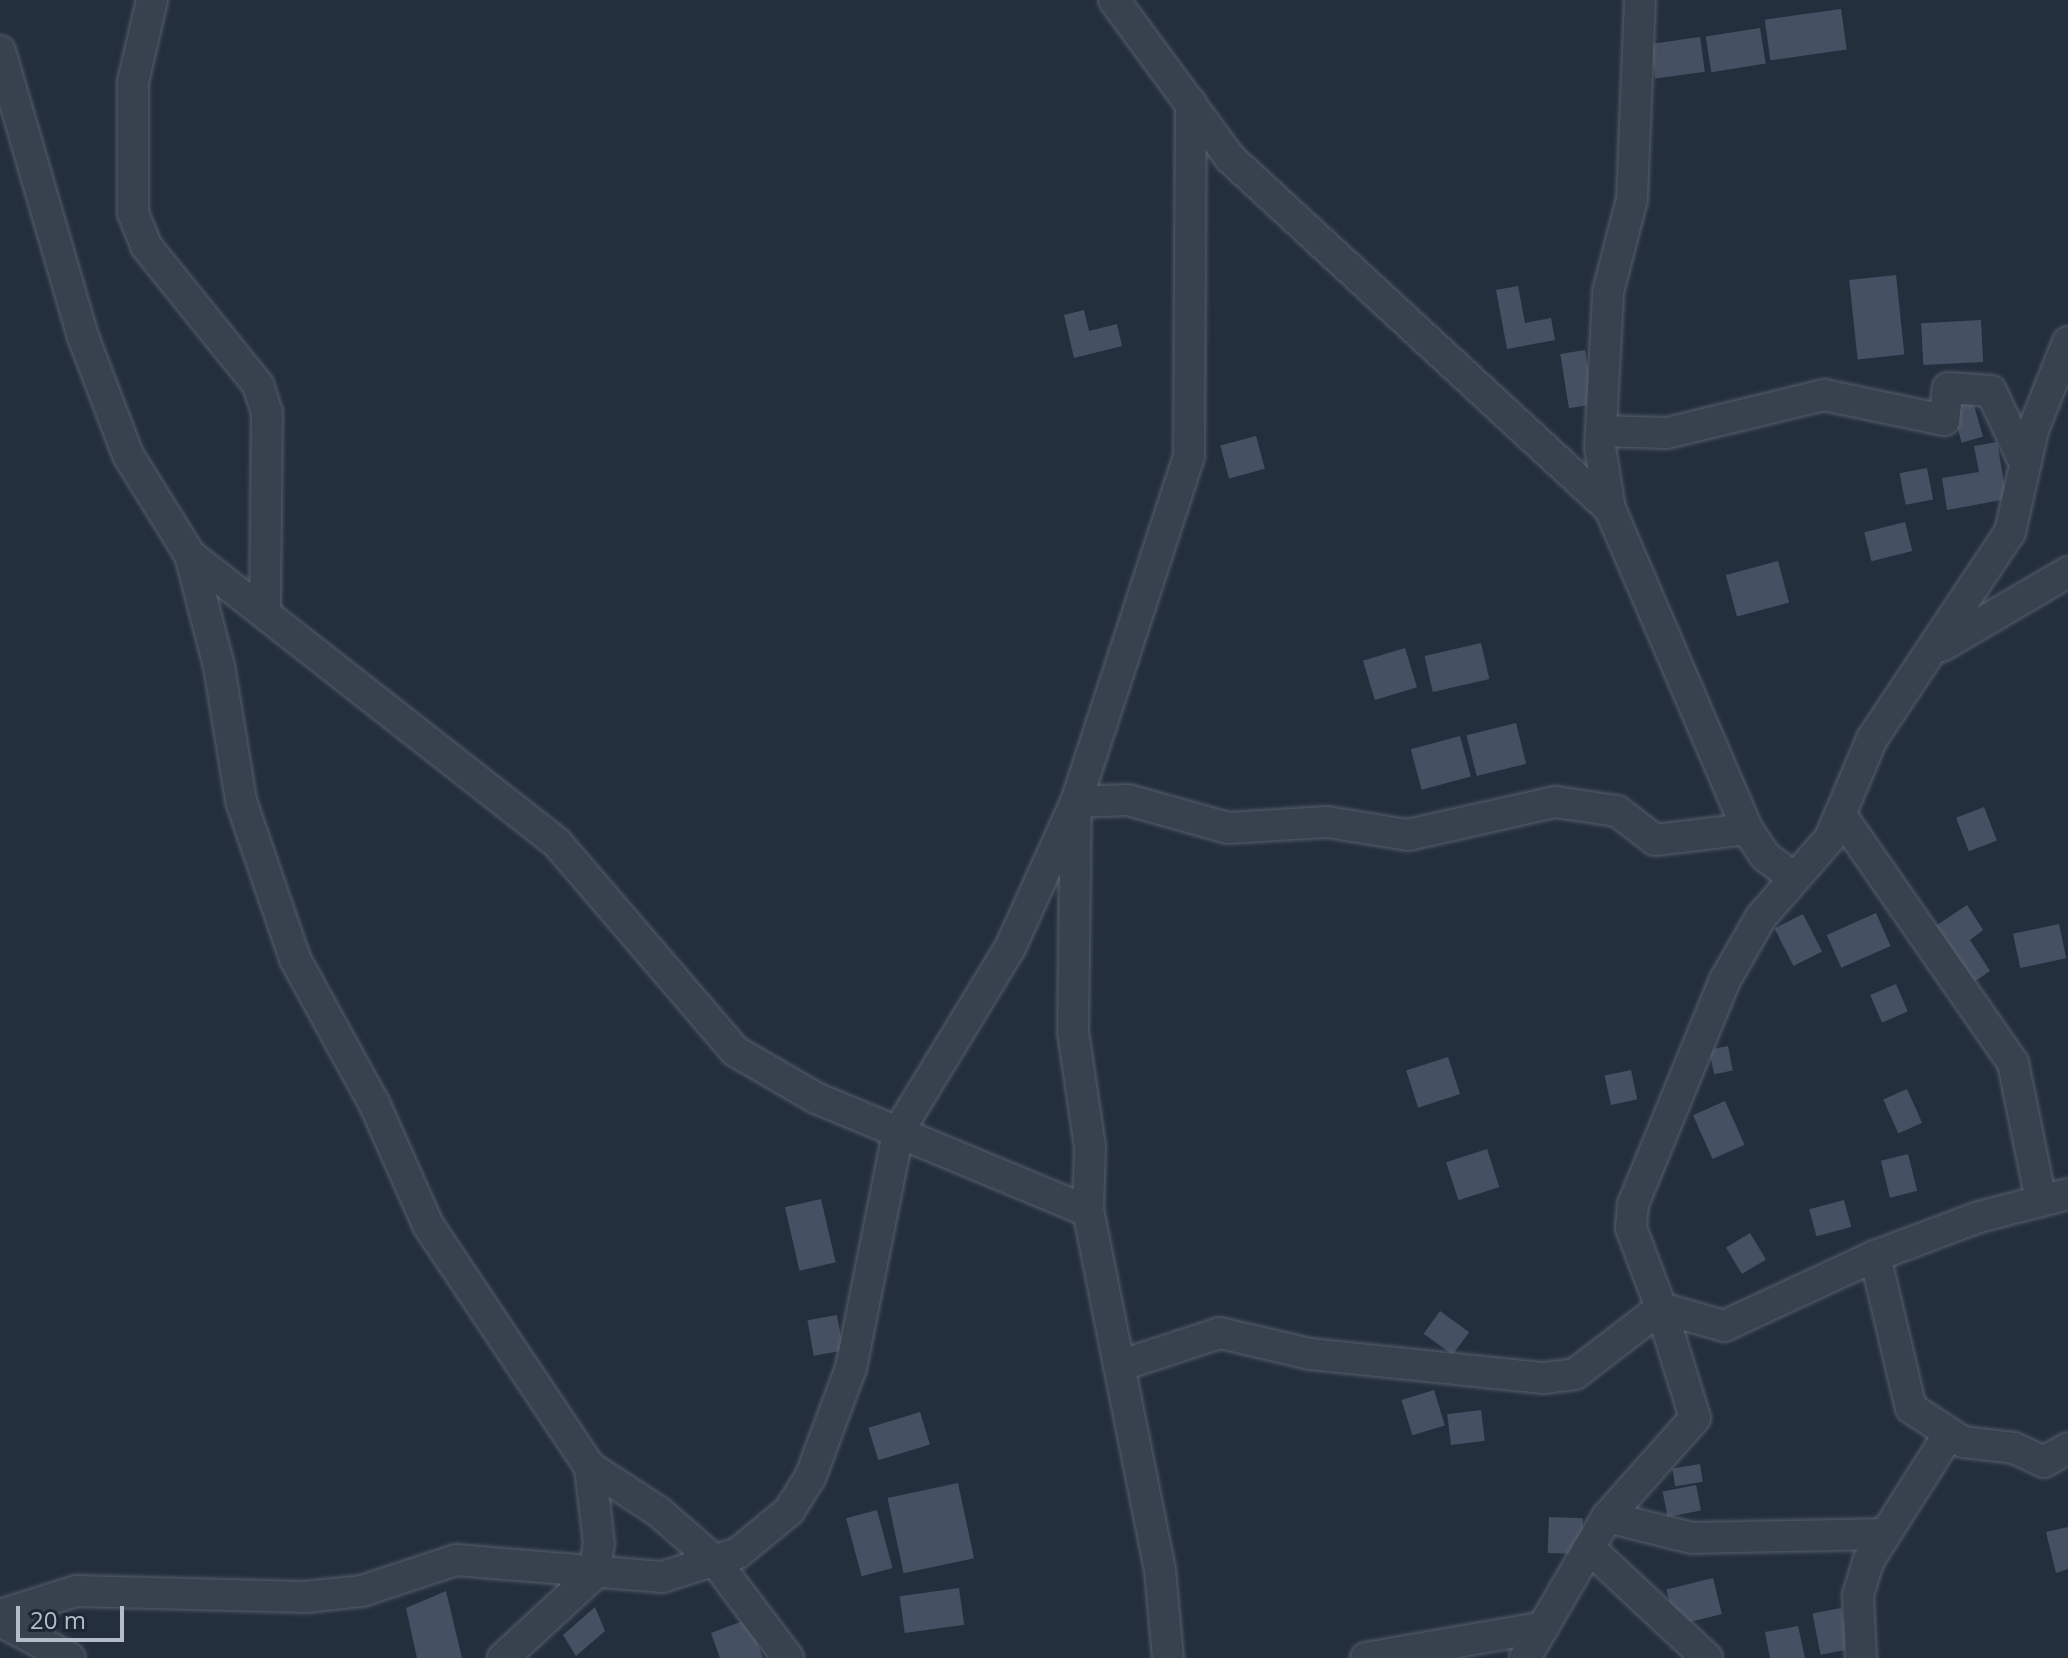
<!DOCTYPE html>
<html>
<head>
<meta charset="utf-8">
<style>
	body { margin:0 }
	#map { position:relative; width:2068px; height:1658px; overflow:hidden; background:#242f3e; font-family:"Open Sans",sans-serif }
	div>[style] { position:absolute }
	.building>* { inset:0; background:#455162; transform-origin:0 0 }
	.roads { filter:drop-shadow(0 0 2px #565f6c) drop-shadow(0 0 2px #565f6c) }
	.street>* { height:30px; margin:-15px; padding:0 15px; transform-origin:15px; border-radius:15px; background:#38414e }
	span { translate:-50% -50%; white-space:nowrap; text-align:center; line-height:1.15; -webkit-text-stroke:8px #1d2633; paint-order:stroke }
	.scale { position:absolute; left:16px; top:1606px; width:108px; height:36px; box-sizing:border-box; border:4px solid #b4bcc9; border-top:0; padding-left:10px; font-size:24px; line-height:28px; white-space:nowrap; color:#b4bcc9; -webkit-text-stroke:6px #1d2633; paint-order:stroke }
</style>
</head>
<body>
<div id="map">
	<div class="building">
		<i style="left:1841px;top:9px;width:41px;height:77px;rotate:82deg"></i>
		<i style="left:1760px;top:28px;width:36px;height:55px;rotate:81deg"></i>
		<i style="left:1700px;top:37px;width:35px;height:50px;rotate:82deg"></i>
		<i style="left:1896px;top:275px;width:80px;height:47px;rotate:84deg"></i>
		<i style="clip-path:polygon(1518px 286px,1525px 323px,1551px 318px,1555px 340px,1507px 349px,1496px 290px)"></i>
		<i style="clip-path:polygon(1084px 310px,1089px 331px,1117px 324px,1122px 346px,1074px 358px,1064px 315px)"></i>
		<i style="left:1981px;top:320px;width:42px;height:60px;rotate:87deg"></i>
		<i style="left:1585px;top:350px;width:55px;height:25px;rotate:81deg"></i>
		<i style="left:1973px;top:402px;width:36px;height:22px;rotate:74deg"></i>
		<i style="left:1256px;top:436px;width:34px;height:37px;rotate:75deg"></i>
		<i style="clip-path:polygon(1997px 442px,2007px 499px,1947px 510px,1942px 478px,1979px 472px,1974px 446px)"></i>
		<i style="left:1927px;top:468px;width:32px;height:28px;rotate:79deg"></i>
		<i style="left:1905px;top:522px;width:30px;height:42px;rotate:76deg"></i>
		<i style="left:1778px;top:561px;width:43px;height:54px;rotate:75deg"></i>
		<i style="left:1481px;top:643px;width:37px;height:58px;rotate:77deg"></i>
		<i style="left:1405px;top:648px;width:41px;height:44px;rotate:73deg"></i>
		<i style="left:1516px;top:723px;width:42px;height:51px;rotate:76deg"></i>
		<i style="left:1460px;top:736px;width:42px;height:51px;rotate:75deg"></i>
		<i style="left:1984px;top:807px;width:36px;height:30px;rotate:69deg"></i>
		<i style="clip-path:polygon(1967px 905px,1983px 930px,1970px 940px,1990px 971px,1971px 984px,1934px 927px)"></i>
		<i style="left:1876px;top:913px;width:36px;height:54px;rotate:66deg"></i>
		<i style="left:1803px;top:914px;width:42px;height:32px;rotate:63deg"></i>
		<i style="left:2059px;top:924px;width:35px;height:47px;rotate:78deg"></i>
		<i style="left:1896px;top:984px;width:30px;height:28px;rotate:67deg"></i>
		<i style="left:1728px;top:1046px;width:25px;height:19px;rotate:79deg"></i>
		<i style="left:1448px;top:1057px;width:39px;height:44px;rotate:72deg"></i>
		<i style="left:1631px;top:1070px;width:30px;height:27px;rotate:78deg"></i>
		<i style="left:1907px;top:1089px;width:37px;height:26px;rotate:66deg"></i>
		<i style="left:1725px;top:1101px;width:48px;height:35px;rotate:66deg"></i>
		<i style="left:1487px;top:1149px;width:40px;height:43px;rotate:72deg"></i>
		<i style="left:1908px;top:1154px;width:38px;height:28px;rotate:76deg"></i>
		<i style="left:821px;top:1199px;width:65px;height:37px;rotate:77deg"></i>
		<i style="left:1844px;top:1200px;width:28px;height:36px;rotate:75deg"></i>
		<i style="left:1750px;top:1233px;width:31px;height:28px;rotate:59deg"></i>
		<i style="left:1440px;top:1311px;width:36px;height:28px;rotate:36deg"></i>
		<i style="left:837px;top:1315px;width:36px;height:30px;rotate:80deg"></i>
		<i style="left:1434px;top:1390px;width:37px;height:34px;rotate:73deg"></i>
		<i style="left:1481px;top:1410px;width:31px;height:34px;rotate:83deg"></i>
		<i style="left:920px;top:1412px;width:34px;height:54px;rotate:73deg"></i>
		<i style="left:1700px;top:1464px;width:18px;height:28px;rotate:81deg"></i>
		<i style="left:958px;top:1483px;width:77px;height:72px;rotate:78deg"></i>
		<i style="left:1696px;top:1485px;width:26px;height:34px;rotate:79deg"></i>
		<i style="left:877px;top:1510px;width:60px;height:32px;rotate:75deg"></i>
		<i style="left:1549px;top:1517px;width:34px;height:36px;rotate:2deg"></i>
		<i style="clip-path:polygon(2068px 1527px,2068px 1569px,2056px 1573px,2046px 1532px)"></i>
		<i style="left:1713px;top:1578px;width:37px;height:48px;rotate:76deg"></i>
		<i style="left:959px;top:1588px;width:37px;height:60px;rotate:82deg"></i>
		<i style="clip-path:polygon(446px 1591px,462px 1658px,417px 1658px,406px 1608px)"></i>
		<i style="clip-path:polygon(595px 1607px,605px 1631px,576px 1656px,563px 1635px)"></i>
		<i style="left:1841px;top:1608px;width:42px;height:29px;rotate:79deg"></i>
		<i style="clip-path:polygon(748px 1619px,763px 1658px,720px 1658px,711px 1633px)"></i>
		<i style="clip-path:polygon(1798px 1626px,1805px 1658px,1770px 1658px,1765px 1632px)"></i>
	</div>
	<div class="roads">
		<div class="street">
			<i style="left:152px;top:0;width:84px;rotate:103deg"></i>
			<i style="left:133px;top:82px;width:131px;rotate:90deg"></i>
			<i style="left:133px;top:213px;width:35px;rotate:68deg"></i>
			<i style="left:146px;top:246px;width:179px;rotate:51.1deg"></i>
			<i style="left:258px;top:385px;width:28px;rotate:72deg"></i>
			<i style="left:267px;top:412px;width:198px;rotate:90.6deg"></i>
			<i style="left:1114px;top:0;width:196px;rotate:53.7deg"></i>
			<i style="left:1230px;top:158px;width:517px;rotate:42.73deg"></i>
			<i style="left:1610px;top:509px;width:348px;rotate:66.8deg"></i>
			<i style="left:1747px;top:829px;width:32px;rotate:56deg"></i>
			<i style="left:1765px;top:856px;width:36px;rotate:37deg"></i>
			<i style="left:0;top:51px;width:295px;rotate:73.8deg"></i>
			<i style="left:82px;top:334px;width:129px;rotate:69.2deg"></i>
			<i style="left:128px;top:455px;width:118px;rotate:58.2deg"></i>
			<i style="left:190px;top:555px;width:467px;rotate:38.1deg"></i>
			<i style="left:557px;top:843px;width:274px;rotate:49.4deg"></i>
			<i style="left:735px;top:1051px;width:94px;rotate:30.1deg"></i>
			<i style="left:816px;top:1098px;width:295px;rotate:22.6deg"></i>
			<i style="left:2068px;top:342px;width:95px;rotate:111.7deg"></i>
			<i style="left:2033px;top:430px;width:105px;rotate:102.7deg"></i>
			<i style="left:2010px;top:532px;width:249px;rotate:123.7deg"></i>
			<i style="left:1872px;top:739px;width:108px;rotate:113deg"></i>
			<i style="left:1830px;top:838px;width:105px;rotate:131.1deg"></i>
			<i style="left:1761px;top:917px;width:73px;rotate:119.7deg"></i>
			<i style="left:1725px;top:980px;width:242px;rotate:112.3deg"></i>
			<i style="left:1633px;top:1204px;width:24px;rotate:95deg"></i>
			<i style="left:1631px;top:1228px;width:85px;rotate:69.4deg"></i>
			<i style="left:1661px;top:1308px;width:66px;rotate:15.9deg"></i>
			<i style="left:1724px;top:1326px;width:166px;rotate:-24.9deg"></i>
			<i style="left:1875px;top:1256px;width:111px;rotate:-20.6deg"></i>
			<i style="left:1979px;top:1217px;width:92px;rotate:-14.5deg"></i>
			<i style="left:1601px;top:431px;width:66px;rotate:1.7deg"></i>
			<i style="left:1667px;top:433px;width:162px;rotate:-13.6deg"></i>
			<i style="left:1824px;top:395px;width:123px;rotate:11.8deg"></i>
			<i style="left:1944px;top:420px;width:32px;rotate:-83deg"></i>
			<i style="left:1948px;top:388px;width:43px;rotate:4deg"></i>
			<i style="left:1991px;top:391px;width:81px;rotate:65deg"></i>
			<i style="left:1610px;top:509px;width:63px;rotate:-99.2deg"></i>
			<i style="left:1600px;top:447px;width:155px;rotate:-87deg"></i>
			<i style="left:1608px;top:292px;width:96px;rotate:-75.5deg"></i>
			<i style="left:1632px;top:199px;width:199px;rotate:-87.7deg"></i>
			<i style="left:190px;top:555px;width:115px;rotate:75.4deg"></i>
			<i style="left:219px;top:666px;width:137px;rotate:80.7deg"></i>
			<i style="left:241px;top:801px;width:167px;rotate:71.1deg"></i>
			<i style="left:295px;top:959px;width:164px;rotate:61.3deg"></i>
			<i style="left:374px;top:1103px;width:133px;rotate:66.1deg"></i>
			<i style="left:428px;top:1225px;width:291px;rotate:56.2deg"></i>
			<i style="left:590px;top:1467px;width:82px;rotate:33.1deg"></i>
			<i style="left:659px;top:1512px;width:74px;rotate:41.2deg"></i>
			<i style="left:715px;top:1561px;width:121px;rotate:53deg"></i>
			<i style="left:1942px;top:646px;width:146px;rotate:-30.4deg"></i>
			<i style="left:1840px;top:814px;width:303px;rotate:55.2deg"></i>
			<i style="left:2013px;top:1063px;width:141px;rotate:78.5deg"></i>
			<i style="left:1875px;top:1256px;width:156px;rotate:76.7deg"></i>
			<i style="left:1911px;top:1408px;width:62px;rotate:33.2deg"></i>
			<i style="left:1963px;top:1442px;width:51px;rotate:6.7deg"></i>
			<i style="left:2014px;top:1448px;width:33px;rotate:25deg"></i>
			<i style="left:2044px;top:1462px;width:28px;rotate:-30deg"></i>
			<i style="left:1119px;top:1366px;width:106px;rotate:-18.1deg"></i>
			<i style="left:1220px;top:1333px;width:92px;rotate:13.1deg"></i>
			<i style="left:1310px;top:1354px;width:235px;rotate:5.9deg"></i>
			<i style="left:1544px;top:1378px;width:31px;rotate:-7deg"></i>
			<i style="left:1575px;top:1374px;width:108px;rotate:-37.5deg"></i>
			<i style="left:1661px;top:1308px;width:115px;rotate:72.8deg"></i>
			<i style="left:1695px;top:1418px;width:132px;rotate:131.6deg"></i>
			<i style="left:1607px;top:1517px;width:163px;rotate:120.2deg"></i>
			<i style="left:1607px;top:1517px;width:88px;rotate:13.9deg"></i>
			<i style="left:1692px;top:1538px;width:192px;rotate:-1.2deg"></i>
			<i style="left:1589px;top:1548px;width:161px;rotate:43deg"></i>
			<i style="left:0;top:1615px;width:80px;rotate:-17.5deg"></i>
			<i style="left:76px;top:1591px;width:229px;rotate:1.5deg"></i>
			<i style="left:305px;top:1597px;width:57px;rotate:-6deg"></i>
			<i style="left:362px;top:1591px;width:99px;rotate:-18.3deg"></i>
			<i style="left:456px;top:1560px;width:207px;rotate:4.7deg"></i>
			<i style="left:662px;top:1577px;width:80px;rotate:-17.5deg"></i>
			<i style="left:738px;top:1553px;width:66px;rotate:-39.5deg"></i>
			<i style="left:789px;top:1511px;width:39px;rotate:-58deg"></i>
			<i style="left:810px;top:1478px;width:117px;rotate:-69.6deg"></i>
			<i style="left:851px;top:1368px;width:241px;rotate:-78.7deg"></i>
			<i style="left:898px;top:1132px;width:215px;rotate:-58.7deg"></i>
			<i style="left:1010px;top:948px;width:160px;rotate:-65.7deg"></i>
			<i style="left:1076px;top:802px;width:364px;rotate:-71.9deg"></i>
			<i style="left:1189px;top:456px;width:353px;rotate:-89.7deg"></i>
			<i style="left:0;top:1621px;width:79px;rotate:27.9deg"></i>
			<i style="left:503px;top:1658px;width:124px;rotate:-42.7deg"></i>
			<i style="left:594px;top:1574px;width:30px;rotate:-81deg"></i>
			<i style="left:599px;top:1544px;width:78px;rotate:-96.7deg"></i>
			<i style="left:1168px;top:1658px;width:88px;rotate:-95.2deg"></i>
			<i style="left:1160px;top:1570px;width:366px;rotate:-101.3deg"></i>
			<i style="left:1088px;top:1211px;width:64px;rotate:-88.2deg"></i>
			<i style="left:1090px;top:1147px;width:116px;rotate:-98.4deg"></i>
			<i style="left:1073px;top:1032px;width:230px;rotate:-89.3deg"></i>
			<i style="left:1076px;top:802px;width:52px;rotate:-2.2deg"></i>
			<i style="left:1128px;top:800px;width:104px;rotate:15.6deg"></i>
			<i style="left:1228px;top:828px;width:99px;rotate:-3.5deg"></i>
			<i style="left:1327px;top:822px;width:82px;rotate:9.1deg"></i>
			<i style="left:1408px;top:835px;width:151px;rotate:-12.7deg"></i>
			<i style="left:1555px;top:802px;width:63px;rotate:8.3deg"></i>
			<i style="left:1617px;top:811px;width:48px;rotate:37.3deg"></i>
			<i style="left:1655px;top:840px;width:93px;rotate:-6.8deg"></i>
			<i style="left:1366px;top:1658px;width:180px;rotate:-9.9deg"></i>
			<i style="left:1861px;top:1658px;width:63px;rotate:-92.7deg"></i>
			<i style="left:1858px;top:1595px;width:37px;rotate:-73deg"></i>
			<i style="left:1869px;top:1560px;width:149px;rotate:-57.6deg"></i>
		</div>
	</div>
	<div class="scale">20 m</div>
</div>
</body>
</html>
